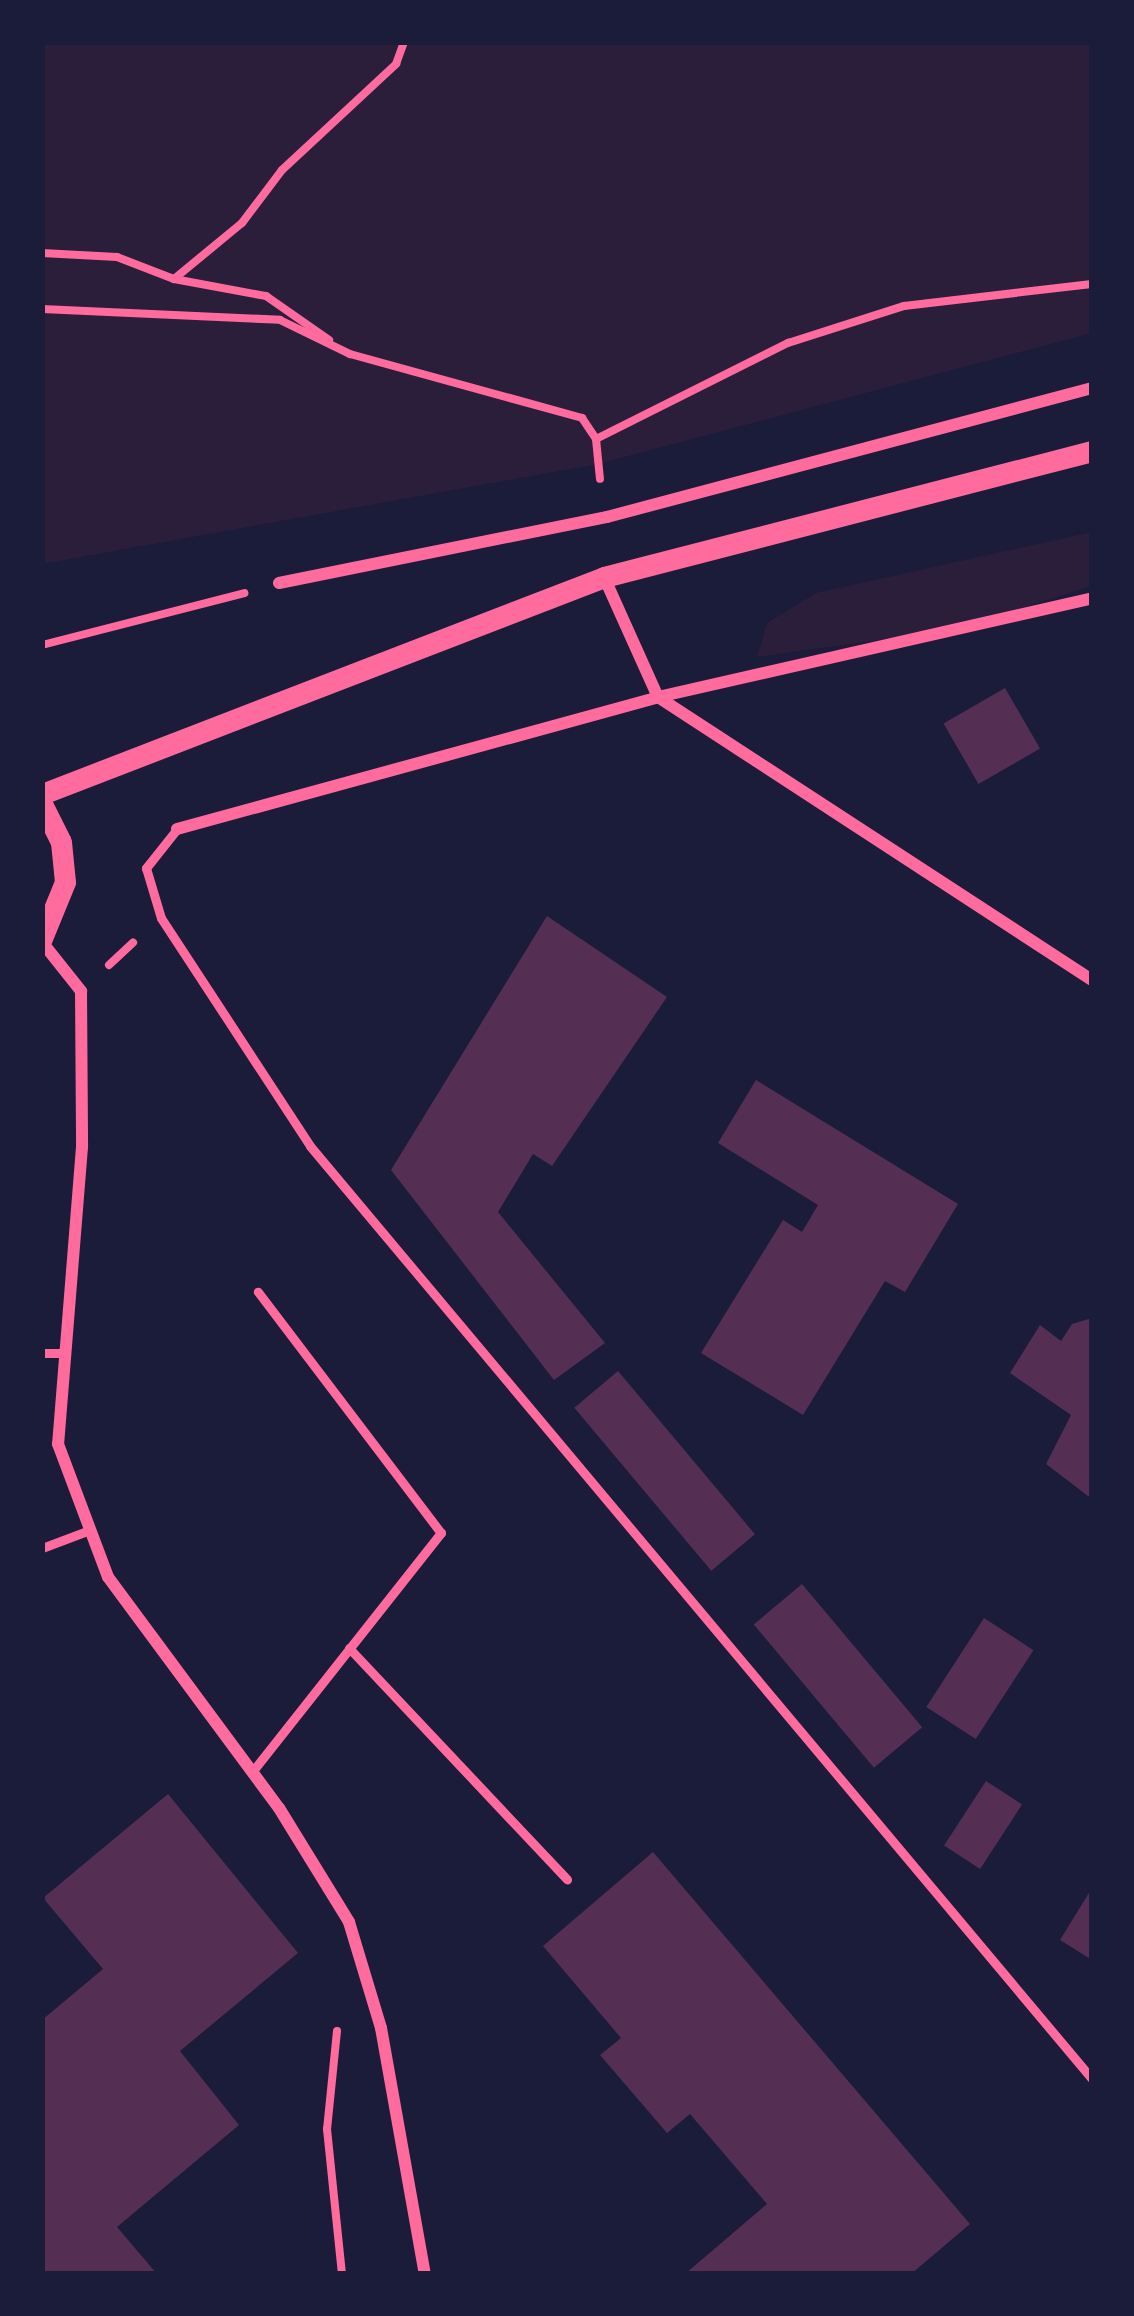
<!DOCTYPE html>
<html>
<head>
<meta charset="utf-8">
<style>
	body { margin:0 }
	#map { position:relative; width:1134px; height:2316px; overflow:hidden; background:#1b1b3a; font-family:"Fira Sans Condensed",sans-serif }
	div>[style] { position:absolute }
	.green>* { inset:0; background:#2a1e3b }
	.building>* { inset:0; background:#542f53; transform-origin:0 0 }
	.path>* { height:8px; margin:-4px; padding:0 4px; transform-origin:4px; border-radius:4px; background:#ff6b9d }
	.service>* { height:9px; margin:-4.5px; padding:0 4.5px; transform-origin:4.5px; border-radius:4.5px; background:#ff6b9d }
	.minor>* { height:12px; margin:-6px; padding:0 6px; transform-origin:6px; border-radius:6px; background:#ff6b9d }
	.tertiary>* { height:21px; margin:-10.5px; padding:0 10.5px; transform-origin:10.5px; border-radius:10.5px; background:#ff6b9d }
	span { translate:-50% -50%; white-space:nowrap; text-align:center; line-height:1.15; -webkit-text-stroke:12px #1b1b3a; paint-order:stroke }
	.frame { position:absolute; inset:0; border:45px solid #1b1b3a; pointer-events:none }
</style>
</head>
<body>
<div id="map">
	<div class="green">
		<i style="clip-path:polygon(42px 42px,1092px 42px,1092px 333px,598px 464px,42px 564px)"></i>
		<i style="clip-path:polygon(1092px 532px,1092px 586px,951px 630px,757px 657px,767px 623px,816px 593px)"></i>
	</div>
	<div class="building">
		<i style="left:1005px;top:688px;width:70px;height:71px;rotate:60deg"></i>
		<i style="clip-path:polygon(547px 916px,667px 997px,552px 1166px,533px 1154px,498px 1212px,605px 1343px,554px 1380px,391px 1170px)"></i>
		<i style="clip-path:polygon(756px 1080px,958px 1204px,905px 1292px,885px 1281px,803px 1415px,701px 1353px,783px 1220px,802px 1232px,818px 1205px,718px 1143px)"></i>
		<i style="clip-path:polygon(1092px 1318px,1092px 1499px,1046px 1464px,1071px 1415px,1010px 1373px,1040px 1325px,1061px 1341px,1072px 1324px)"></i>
		<i style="left:618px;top:1371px;width:213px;height:57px;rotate:50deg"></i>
		<i style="left:802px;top:1584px;width:187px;height:63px;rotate:50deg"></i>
		<i style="left:984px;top:1618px;width:59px;height:106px;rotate:33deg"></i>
		<i style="left:986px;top:1781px;width:43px;height:77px;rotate:33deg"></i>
		<i style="clip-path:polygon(168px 1794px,298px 1953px,180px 2051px,239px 2125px,117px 2227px,157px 2274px,42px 2274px,42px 2020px,103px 1969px,43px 1898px)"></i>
		<i style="clip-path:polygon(653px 1852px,970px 2224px,911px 2274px,685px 2274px,767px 2204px,690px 2114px,667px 2133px,600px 2055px,621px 2038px,543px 1946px)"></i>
		<i style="clip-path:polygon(1092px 1888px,1092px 1960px,1060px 1940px)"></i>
	</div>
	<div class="path">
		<i style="left:42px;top:253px;width:75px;rotate:3.1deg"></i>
		<i style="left:117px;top:257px;width:61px;rotate:21.1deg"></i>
		<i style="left:174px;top:279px;width:94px;rotate:10.5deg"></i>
		<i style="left:266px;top:296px;width:77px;rotate:34.9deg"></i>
		<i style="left:174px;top:279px;width:88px;rotate:-39.5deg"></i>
		<i style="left:242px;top:223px;width:66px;rotate:-53deg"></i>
		<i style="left:282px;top:170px;width:156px;rotate:-42.9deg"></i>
		<i style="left:396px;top:64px;width:23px;rotate:-70deg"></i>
		<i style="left:42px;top:309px;width:238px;rotate:2.6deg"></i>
		<i style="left:280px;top:320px;width:78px;rotate:25.9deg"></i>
		<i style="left:350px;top:354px;width:241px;rotate:15.4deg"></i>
		<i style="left:582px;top:418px;width:25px;rotate:56deg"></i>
		<i style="left:596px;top:439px;width:40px;rotate:84.3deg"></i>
		<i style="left:596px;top:439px;width:215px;rotate:-26.6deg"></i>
		<i style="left:788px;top:343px;width:122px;rotate:-17.7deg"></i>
		<i style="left:904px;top:306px;width:189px;rotate:-6.7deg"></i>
		<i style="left:42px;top:645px;width:209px;rotate:-14.4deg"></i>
		<i style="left:109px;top:965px;width:33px;rotate:-43deg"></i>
		<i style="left:337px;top:2031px;width:99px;rotate:95.8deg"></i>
		<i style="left:327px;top:2129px;width:146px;rotate:84.1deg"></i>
	</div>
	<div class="service">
		<i style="left:177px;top:829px;width:50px;rotate:128.5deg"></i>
		<i style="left:146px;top:868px;width:52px;rotate:73.3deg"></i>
		<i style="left:161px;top:918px;width:272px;rotate:56.8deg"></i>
		<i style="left:310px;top:1146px;width:1217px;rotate:50.03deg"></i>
		<i style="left:42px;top:1353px;width:24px"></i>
		<i style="left:42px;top:1548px;width:51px;rotate:-20.6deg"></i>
		<i style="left:349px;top:1648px;width:318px;rotate:46.7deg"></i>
		<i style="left:252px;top:1772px;width:305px;rotate:-51.7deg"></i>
		<i style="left:441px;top:1533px;width:303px;rotate:-127.2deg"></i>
	</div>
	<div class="minor">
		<i style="left:604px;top:577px;width:132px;rotate:65.8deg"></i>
		<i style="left:658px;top:697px;width:518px;rotate:33.11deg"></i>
		<i style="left:279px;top:583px;width:335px;rotate:-11.4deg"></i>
		<i style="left:607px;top:517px;width:502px;rotate:-14.89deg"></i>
		<i style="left:177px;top:829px;width:499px;rotate:-15.3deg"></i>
		<i style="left:658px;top:697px;width:445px;rotate:-12.8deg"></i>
		<i style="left:42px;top:942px;width:63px;rotate:51.5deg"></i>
		<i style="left:81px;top:991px;width:156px;rotate:89.6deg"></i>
		<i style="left:82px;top:1147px;width:298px;rotate:94.6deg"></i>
		<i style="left:58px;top:1444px;width:142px;rotate:69.4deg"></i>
		<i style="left:108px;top:1577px;width:287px;rotate:53.5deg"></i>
		<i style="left:279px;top:1808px;width:134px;rotate:58.4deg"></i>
		<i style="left:349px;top:1922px;width:111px;rotate:73.2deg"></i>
		<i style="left:381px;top:2028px;width:250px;rotate:79.9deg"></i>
	</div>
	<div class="tertiary">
		<i style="left:42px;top:794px;width:602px;rotate:-21.11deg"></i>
		<i style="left:604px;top:577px;width:504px;rotate:-14.48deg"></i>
		<i style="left:42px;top:804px;width:42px;rotate:63.4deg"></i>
		<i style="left:61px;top:842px;width:40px;rotate:84.3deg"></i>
		<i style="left:65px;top:882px;width:61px;rotate:112.3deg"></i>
	</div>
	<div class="frame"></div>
</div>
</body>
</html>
